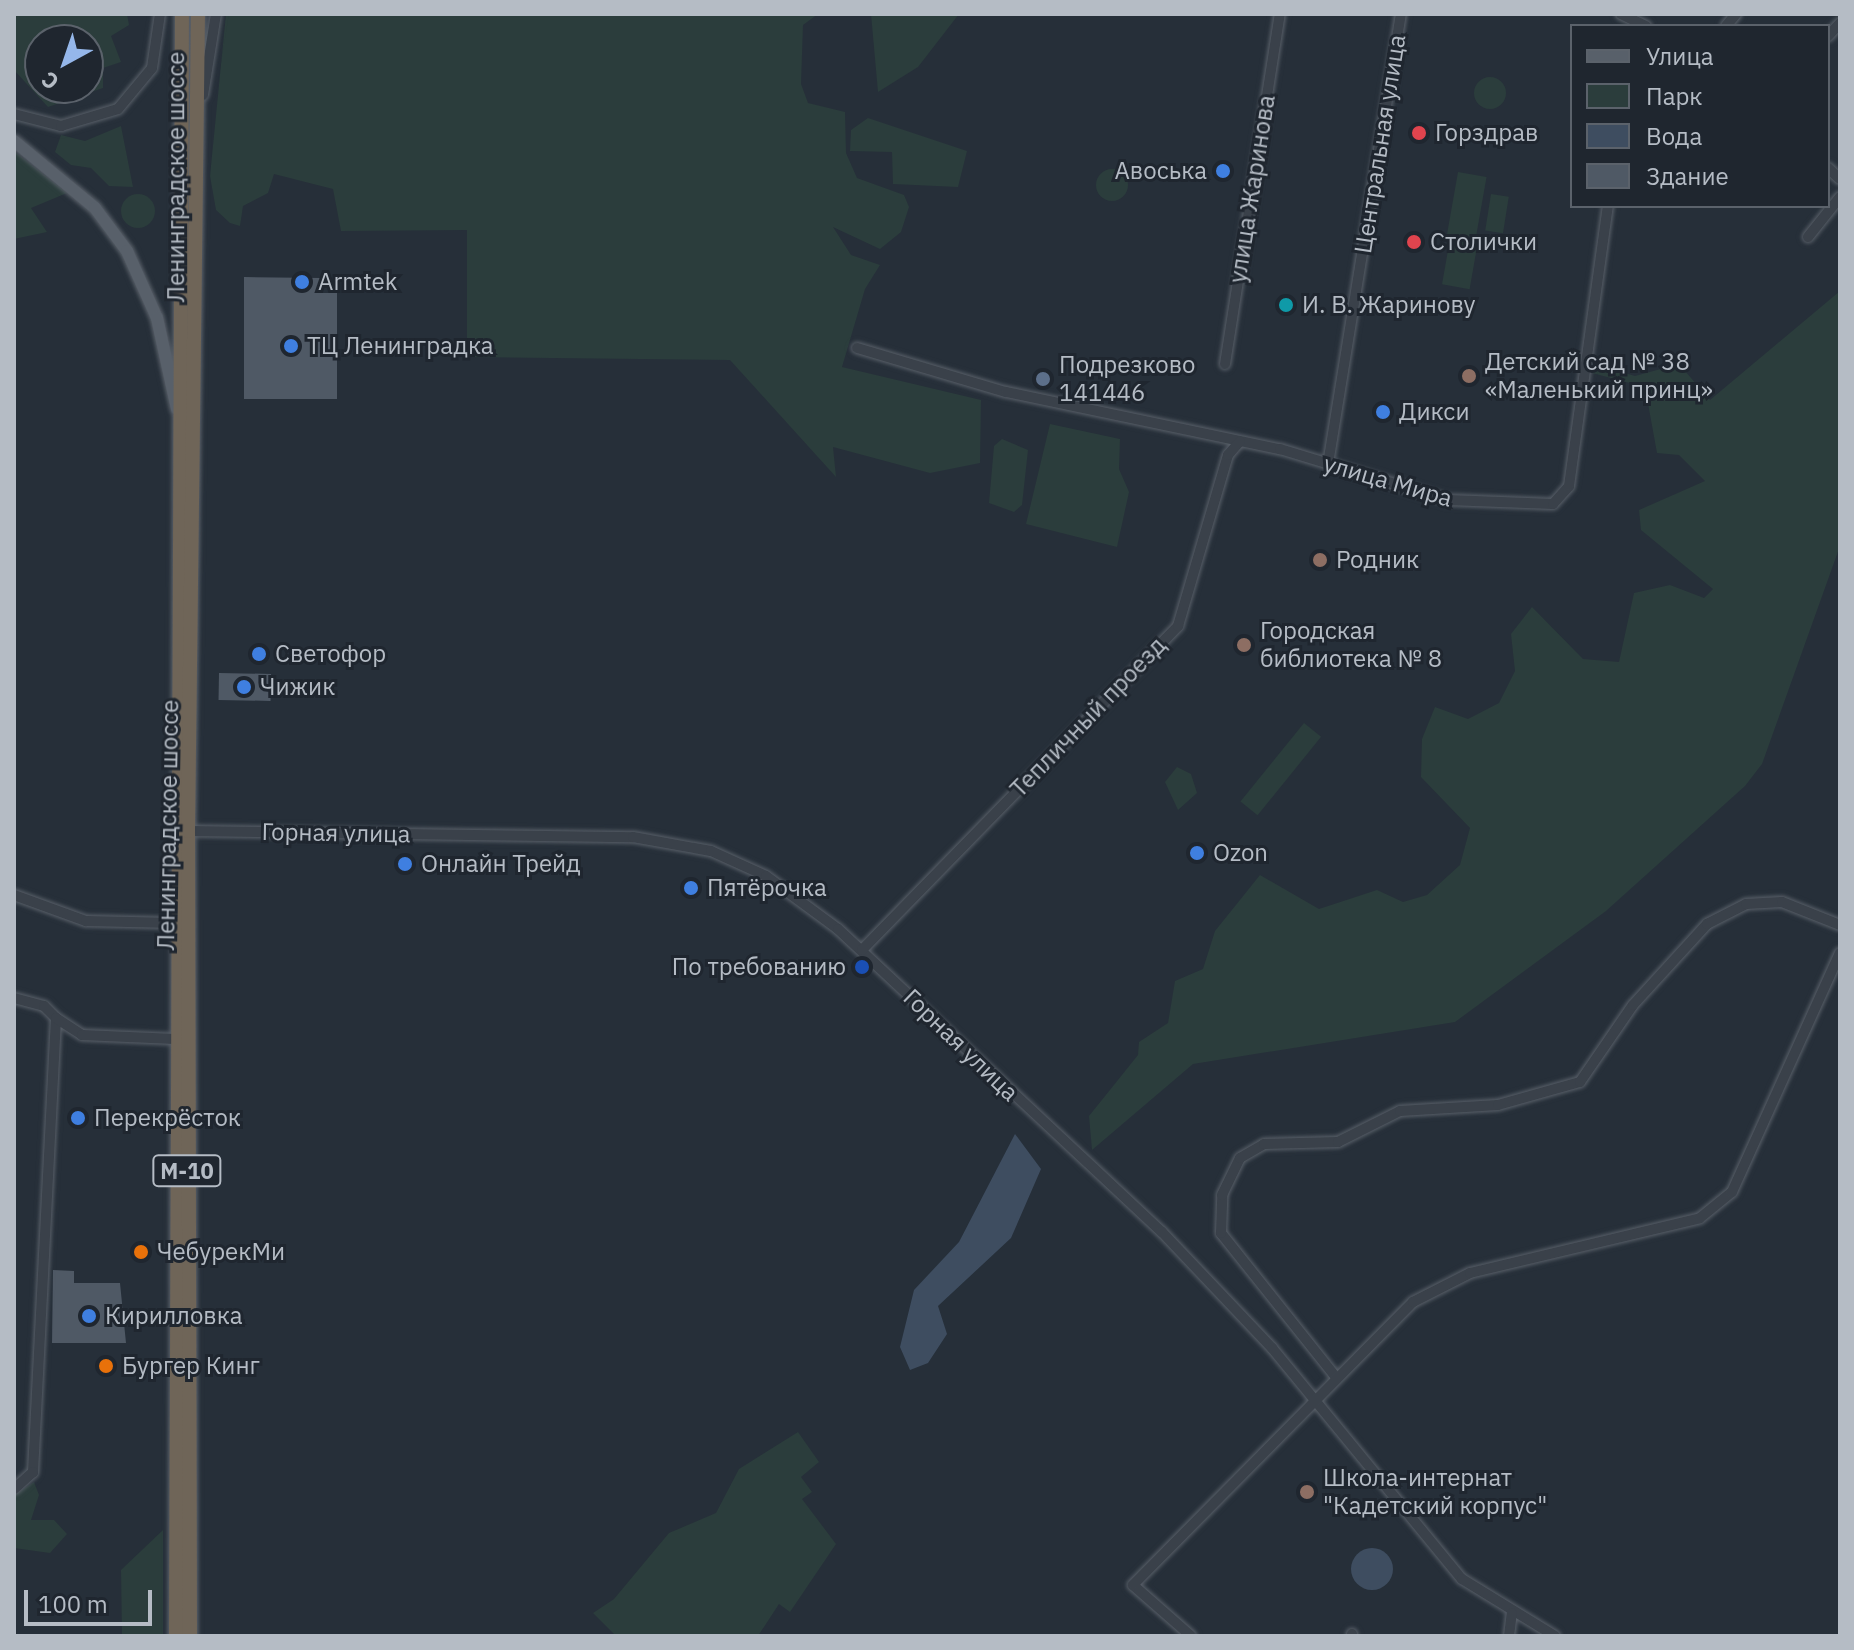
<!DOCTYPE html>
<html>
<head>
<meta charset="utf-8">
<style>
	body { margin:0 }
	#map { position:relative; width:1854px; height:1650px; overflow:hidden; background:#262f39; font-family:"IBM Plex Sans",sans-serif }
	div>[style] { position:absolute }
	.green>* { inset:0; background:#2b3d3c; transform-origin:0 0 }
	.round { border-radius:50% }
	.water>* { inset:0; background:#3e4d60 }
	.building>* { inset:0; background:#4f5965; transform-origin:0 0 }
	.roads { filter:drop-shadow(0 0 2px #585f68) drop-shadow(0 0 2px #585f68) }
	.minor>* { height:10px; margin:-5px; padding:0 5px; transform-origin:5px; border-radius:5px; background:#3a414a }
	.major>* { height:12px; margin:-6px; padding:0 6px; transform-origin:6px; border-radius:6px; background:#58606a }
	.highway>* { height:14px; margin:-7px; padding:0 7px; transform-origin:7px; border-radius:7px; background:#6f6558 }
	.dots>* { width:22px; height:22px; translate:-50% -50%; box-sizing:border-box; border:4px solid #1f262f; border-radius:50% }
	span { translate:-50% -50%; white-space:nowrap; text-align:center; line-height:1.15; -webkit-text-stroke:6px #1f262f; paint-order:stroke }
	.shield-label span { padding:2px 6px; background:#1f262f; border:2px solid; border-radius:6px; -webkit-text-stroke-width:0 }
	.shield-label { font-size:22px; color:#b5bcc5; font-weight:700 }
	.poi-label { font-size:24px; color:#b5bcc5 }
	.left { translate:0 -50%; text-align:left }
	.right { translate:-100% -50%; text-align:right }
	.street-label { font-size:24px; color:#b5bcc5 }
	.frame { position:absolute; inset:0; border:16px solid #b5bcc5; pointer-events:none }
	.legend { position:absolute; left:1570px; top:24px; width:260px; height:184px; box-sizing:border-box; background:#1f262f; border:2px solid #5b626b; margin:0; padding:10px 14px; list-style:none; font-size:24px; color:#b5bcc5 }
	.legend li { display:flex; align-items:center; gap:16px; height:40px }
	.legend b { width:40px; border:2px solid #5b626b }
	.north { position:absolute; left:24px; top:24px; width:80px; height:80px; box-sizing:border-box; background:#1f262f; border:2px solid #5b626b; border-radius:50%; rotate:220deg; font-size:22px; font-weight:700; line-height:32px; text-align:center; color:#b5bcc5 }
	.north::after { content:''; display:block; margin:auto; width:28px; height:36px; background:#95b7ea; clip-path:polygon(50% 0,100% 100%,50% 72%,0 100%) }
	.scale { position:absolute; left:24px; top:1590px; width:128px; height:36px; box-sizing:border-box; border:4px solid #b5bcc5; border-top:0; padding-left:10px; font-size:24px; line-height:28px; white-space:nowrap; color:#b5bcc5; -webkit-text-stroke:6px #1f262f; paint-order:stroke }
</style>
</head>
<body>
<div id="map">
	<div class="green">
		<i style="clip-path:polygon(evenodd,14px 14px,127px 14px,129px 25px,111px 36px,121px 62px,103px 68px,103px 88px,48px 107px,14px 70px,14px 14px,40px 40px,88px 40px,88px 88px,40px 88px,40px 40px)"></i>
		<i style="clip-path:polygon(226px 14px,818px 14px,803px 25px,801px 84px,808px 103px,845px 112px,846px 153px,857px 178px,904px 195px,909px 207px,901px 232px,880px 249px,833px 227px,851px 255px,880px 265px,865px 289px,842px 367px,981px 400px,980px 463px,930px 473px,833px 447px,836px 477px,730px 360px,467px 357px,467px 230px,341px 231px,333px 189px,274px 174px,268px 193px,243px 206px,240px 226px,230px 223px,216px 210px,210px 176px)"></i>
		<i style="clip-path:polygon(871px 14px,959px 14px,918px 67px,878px 92px)"></i>
		<i class="round" style="left:1474px;top:77px;width:32px;height:32px"></i>
		<i style="clip-path:polygon(868px 118px,967px 151px,958px 187px,893px 184px,892px 152px,850px 151px,851px 130px)"></i>
		<i style="clip-path:polygon(121px 126px,133px 187px,109px 186px,91px 168px,71px 165px,55px 152px,61px 135px,85px 141px)"></i>
		<i style="clip-path:polygon(14px 151px,67px 193px,31px 208px,47px 232px,14px 239px)"></i>
		<i class="round" style="left:1096px;top:169px;width:32px;height:32px"></i>
		<i style="left:1458px;top:172px;width:29px;height:63px;rotate:10deg"></i>
		<i style="left:1491px;top:194px;width:18px;height:37px;rotate:9deg"></i>
		<i class="round" style="left:121px;top:194px;width:34px;height:34px"></i>
		<i style="left:1450px;top:239px;width:28px;height:46px;rotate:10deg"></i>
		<i style="clip-path:polygon(1840px 291px,1840px 546px,1762px 764px,1745px 786px,1606px 911px,1455px 1022px,1193px 1064px,1092px 1150px,1089px 1116px,1138px 1055px,1139px 1042px,1168px 1023px,1175px 981px,1203px 969px,1215px 931px,1260px 875px,1319px 909px,1377px 890px,1403px 902px,1427px 895px,1460px 865px,1470px 828px,1421px 777px,1422px 739px,1435px 707px,1468px 719px,1499px 703px,1515px 671px,1511px 634px,1532px 607px,1583px 659px,1619px 662px,1634px 593px,1670px 585px,1704px 598px,1713px 589px,1641px 530px,1639px 510px,1705px 481px,1679px 455px,1657px 453px,1645px 387px,1592px 373px,1594px 364px,1635px 376px,1679px 364px,1710px 400px)"></i>
		<i style="clip-path:polygon(1050px 424px,1120px 439px,1119px 469px,1129px 492px,1117px 547px,1026px 524px)"></i>
		<i style="clip-path:polygon(1002px 439px,1028px 450px,1022px 505px,1014px 512px,989px 503px,994px 446px)"></i>
		<i style="left:1304px;top:723px;width:22px;height:101px;rotate:39deg"></i>
		<i style="clip-path:polygon(1177px 767px,1191px 774px,1197px 793px,1178px 810px,1165px 782px)"></i>
		<i style="clip-path:polygon(798px 1432px,819px 1462px,801px 1477px,812px 1492px,802px 1499px,836px 1544px,790px 1612px,779px 1604px,758px 1636px,616px 1636px,593px 1613px,614px 1599px,669px 1533px,716px 1513px,739px 1469px)"></i>
		<i style="clip-path:polygon(34px 1482px,39px 1495px,31px 1520px,54px 1520px,67px 1534px,50px 1553px,14px 1548px,14px 1495px)"></i>
		<i style="clip-path:polygon(163px 1530px,163px 1636px,122px 1636px,121px 1570px)"></i>
	</div>
	<div class="water">
		<i style="clip-path:polygon(1015px 1134px,1041px 1169px,1011px 1238px,938px 1306px,947px 1334px,928px 1363px,910px 1370px,900px 1347px,914px 1290px,959px 1242px)"></i>
		<i class="round" style="left:1351px;top:1548px;width:42px;height:42px"></i>
	</div>
	<div class="building">
		<i style="clip-path:polygon(244px 277px,321px 278px,321px 293px,337px 293px,337px 399px,244px 399px)"></i>
		<i style="left:219px;top:673px;width:52px;height:27px;rotate:1deg"></i>
		<i style="clip-path:polygon(53px 1270px,74px 1271px,74px 1283px,120px 1283px,126px 1343px,52px 1343px)"></i>
	</div>
	<div class="roads">
		<div class="minor">
			<i style="left:1621px;top:14px;width:28px;rotate:26deg"></i>
			<i style="left:1726px;top:26px;width:16px;rotate:-50deg"></i>
			<i style="left:1828px;top:36px;width:18px;rotate:-47deg"></i>
			<i style="left:203px;top:95px;width:82px;rotate:-80.9deg"></i>
			<i style="left:14px;top:114px;width:49px;rotate:14.3deg"></i>
			<i style="left:61px;top:126px;width:59px;rotate:-16.6deg"></i>
			<i style="left:118px;top:109px;width:53px;rotate:-50.3deg"></i>
			<i style="left:152px;top:68px;width:55px;rotate:-81.6deg"></i>
			<i style="left:1828px;top:168px;width:16px;rotate:43deg"></i>
			<i style="left:1808px;top:237px;width:51px;rotate:-51.3deg"></i>
			<i style="left:857px;top:348px;width:155px;rotate:16.5deg"></i>
			<i style="left:1006px;top:392px;width:280px;rotate:11.8deg"></i>
			<i style="left:1280px;top:449px;width:176px;rotate:16.9deg"></i>
			<i style="left:1448px;top:500px;width:105px;rotate:2.2deg"></i>
			<i style="left:1553px;top:504px;width:24px;rotate:-48deg"></i>
			<i style="left:1569px;top:486px;width:283px;rotate:-82.1deg"></i>
			<i style="left:1225px;top:364px;width:354px;rotate:-81.1deg"></i>
			<i style="left:1328px;top:464px;width:456px;rotate:-80.8deg"></i>
			<i style="left:188px;top:831px;width:445px;rotate:0.8deg"></i>
			<i style="left:633px;top:837px;width:79px;rotate:10.2deg"></i>
			<i style="left:711px;top:851px;width:60px;rotate:24.4deg"></i>
			<i style="left:766px;top:876px;width:89px;rotate:36.4deg"></i>
			<i style="left:838px;top:929px;width:444px;rotate:43.1deg"></i>
			<i style="left:1162px;top:1232px;width:160px;rotate:46.5deg"></i>
			<i style="left:1272px;top:1348px;width:299px;rotate:50.6deg"></i>
			<i style="left:1462px;top:1579px;width:109px;rotate:31.5deg"></i>
			<i style="left:14px;top:895px;width:77px;rotate:19.9deg"></i>
			<i style="left:86px;top:921px;width:88px;rotate:1.3deg"></i>
			<i style="left:862px;top:950px;width:453px;rotate:-45.7deg"></i>
			<i style="left:1178px;top:626px;width:178px;rotate:-73.7deg"></i>
			<i style="left:1228px;top:455px;width:18px;rotate:-49deg"></i>
			<i style="left:14px;top:998px;width:31px;rotate:15deg"></i>
			<i style="left:44px;top:1006px;width:17px;rotate:45deg"></i>
			<i style="left:56px;top:1018px;width:455px;rotate:92.9deg"></i>
			<i style="left:33px;top:1472px;width:25px;rotate:138deg"></i>
			<i style="left:56px;top:1018px;width:31px;rotate:33deg"></i>
			<i style="left:82px;top:1035px;width:93px;rotate:2.5deg"></i>
			<i style="left:1335px;top:1376px;width:183px;rotate:-128.6deg"></i>
			<i style="left:1221px;top:1233px;width:38px;rotate:-88deg"></i>
			<i style="left:1222px;top:1195px;width:41px;rotate:-64.1deg"></i>
			<i style="left:1240px;top:1158px;width:28px;rotate:-30deg"></i>
			<i style="left:1264px;top:1144px;width:74px;rotate:-1.5deg"></i>
			<i style="left:1338px;top:1142px;width:69px;rotate:-26.6deg"></i>
			<i style="left:1400px;top:1111px;width:98px;rotate:-3.5deg"></i>
			<i style="left:1498px;top:1105px;width:85px;rotate:-15.7deg"></i>
			<i style="left:1580px;top:1082px;width:93px;rotate:-55.5deg"></i>
			<i style="left:1633px;top:1005px;width:110px;rotate:-47.6deg"></i>
			<i style="left:1707px;top:924px;width:44px;rotate:-27.1deg"></i>
			<i style="left:1746px;top:904px;width:36px;rotate:-3deg"></i>
			<i style="left:1782px;top:902px;width:62px;rotate:21.6deg"></i>
			<i style="left:1352px;top:1634px;width:2px;rotate:90deg"></i>
			<i style="left:1191px;top:1636px;width:77px;rotate:-138.7deg"></i>
			<i style="left:1133px;top:1585px;width:398px;rotate:-45.3deg"></i>
			<i style="left:1413px;top:1302px;width:64px;rotate:-27deg"></i>
			<i style="left:1470px;top:1273px;width:236px;rotate:-13.4deg"></i>
			<i style="left:1700px;top:1218px;width:41px;rotate:-39.1deg"></i>
			<i style="left:1732px;top:1192px;width:262px;rotate:-65.7deg"></i>
			<i style="left:1509px;top:1636px;width:23px;rotate:-83deg"></i>
		</div>
		<div class="major">
			<i style="left:14px;top:141px;width:105px;rotate:39.6deg"></i>
			<i style="left:95px;top:208px;width:54px;rotate:53.3deg"></i>
			<i style="left:127px;top:251px;width:73px;rotate:65.9deg"></i>
			<i style="left:157px;top:318px;width:93px;rotate:77.6deg"></i>
		</div>
		<div class="highway">
			<i style="left:176px;top:1636px;width:1622px;rotate:-89.79deg"></i>
			<i style="left:190px;top:1636px;width:805px;rotate:-90.14deg"></i>
			<i style="left:188px;top:831px;width:817px;rotate:-89.3deg"></i>
		</div>
	</div>
	<div class="dots">
		<i style="left:1419px;top:133px;background:#e0444e"></i>
		<i style="left:1223px;top:171px;background:#3f7fe0"></i>
		<i style="left:1414px;top:242px;background:#e0444e"></i>
		<i style="left:302px;top:282px;background:#3f7fe0"></i>
		<i style="left:1286px;top:305px;background:#0f9aa8"></i>
		<i style="left:291px;top:346px;background:#3f7fe0"></i>
		<i style="left:1469px;top:376px;background:#8d6e63"></i>
		<i style="left:1043px;top:379px;background:#5c6f8a"></i>
		<i style="left:1383px;top:412px;background:#3f7fe0"></i>
		<i style="left:1320px;top:560px;background:#8d6e63"></i>
		<i style="left:1244px;top:645px;background:#8d6e63"></i>
		<i style="left:259px;top:654px;background:#3f7fe0"></i>
		<i style="left:244px;top:687px;background:#3f7fe0"></i>
		<i style="left:1197px;top:853px;background:#3f7fe0"></i>
		<i style="left:405px;top:864px;background:#3f7fe0"></i>
		<i style="left:691px;top:888px;background:#3f7fe0"></i>
		<i style="left:862px;top:967px;background:#1a4fb4"></i>
		<i style="left:78px;top:1118px;background:#3f7fe0"></i>
		<i style="left:141px;top:1252px;background:#e8710a"></i>
		<i style="left:89px;top:1316px;background:#3f7fe0"></i>
		<i style="left:106px;top:1366px;background:#e8710a"></i>
		<i style="left:1307px;top:1492px;background:#8d6e63"></i>
	</div>
	<div class="shield-label">
		<span style="left:187px;top:1171px">М-10</span>
	</div>
	<div class="poi-label">
		<span class="left" style="left:1435px;top:133px">Горздрав</span>
		<span class="right" style="left:1207px;top:171px">Авоська</span>
		<span class="left" style="left:1430px;top:242px">Столички</span>
		<span class="left" style="left:318px;top:282px">Armtek</span>
		<span class="left" style="left:1302px;top:305px">И. В. Жаринову</span>
		<span class="left" style="left:307px;top:346px">ТЦ Ленинградка</span>
		<span class="left" style="left:1485px;top:376px">Детский сад № 38<br>«Маленький принц»</span>
		<span class="left" style="left:1059px;top:379px">Подрезково<br>141446</span>
		<span class="left" style="left:1399px;top:412px">Дикси</span>
		<span class="left" style="left:1336px;top:560px">Родник</span>
		<span class="left" style="left:1260px;top:645px">Городская<br>библиотека № 8</span>
		<span class="left" style="left:275px;top:654px">Светофор</span>
		<span class="left" style="left:260px;top:687px">Чижик</span>
		<span class="left" style="left:1213px;top:853px">Ozon</span>
		<span class="left" style="left:421px;top:864px">Онлайн Трейд</span>
		<span class="left" style="left:707px;top:888px">Пятёрочка</span>
		<span class="right" style="left:846px;top:967px">По требованию</span>
		<span class="left" style="left:94px;top:1118px">Перекрёсток</span>
		<span class="left" style="left:157px;top:1252px">ЧебурекМи</span>
		<span class="left" style="left:105px;top:1316px">Кирилловка</span>
		<span class="left" style="left:122px;top:1366px">Бургер Кинг</span>
		<span class="left" style="left:1323px;top:1492px">Школа-интернат<br>"Кадетский корпус"</span>
	</div>
	<div class="street-label">
		<span style="left:1380px;top:144px;rotate:-81deg">Центральная улица</span>
		<span style="left:176px;top:177px;rotate:-90deg">Ленинградское шоссе</span>
		<span style="left:1252px;top:189px;rotate:-81deg">улица Жаринова</span>
		<span style="left:1388px;top:481px;rotate:16deg">улица Мира</span>
		<span style="left:1088px;top:717px;rotate:-46deg">Тепличный проезд</span>
		<span style="left:168px;top:825px;rotate:-89deg">Ленинградское шоссе</span>
		<span style="left:336px;top:833px;rotate:1deg">Горная улица</span>
		<span style="left:961px;top:1045px;rotate:44deg">Горная улица</span>
	</div>
	<div class="frame"></div>
	<ul class="legend">
	<li><b style="height:10px;background:#58606a"></b>Улица</li>
	<li><b style="height:22px;background:#2b3d3c"></b>Парк</li>
	<li><b style="height:22px;background:#3e4d60"></b>Вода</li>
	<li><b style="height:22px;background:#4f5965"></b>Здание</li>
	</ul>
	<div class="north">С</div>
	<div class="scale">100 m</div>
</div>
</body>
</html>
